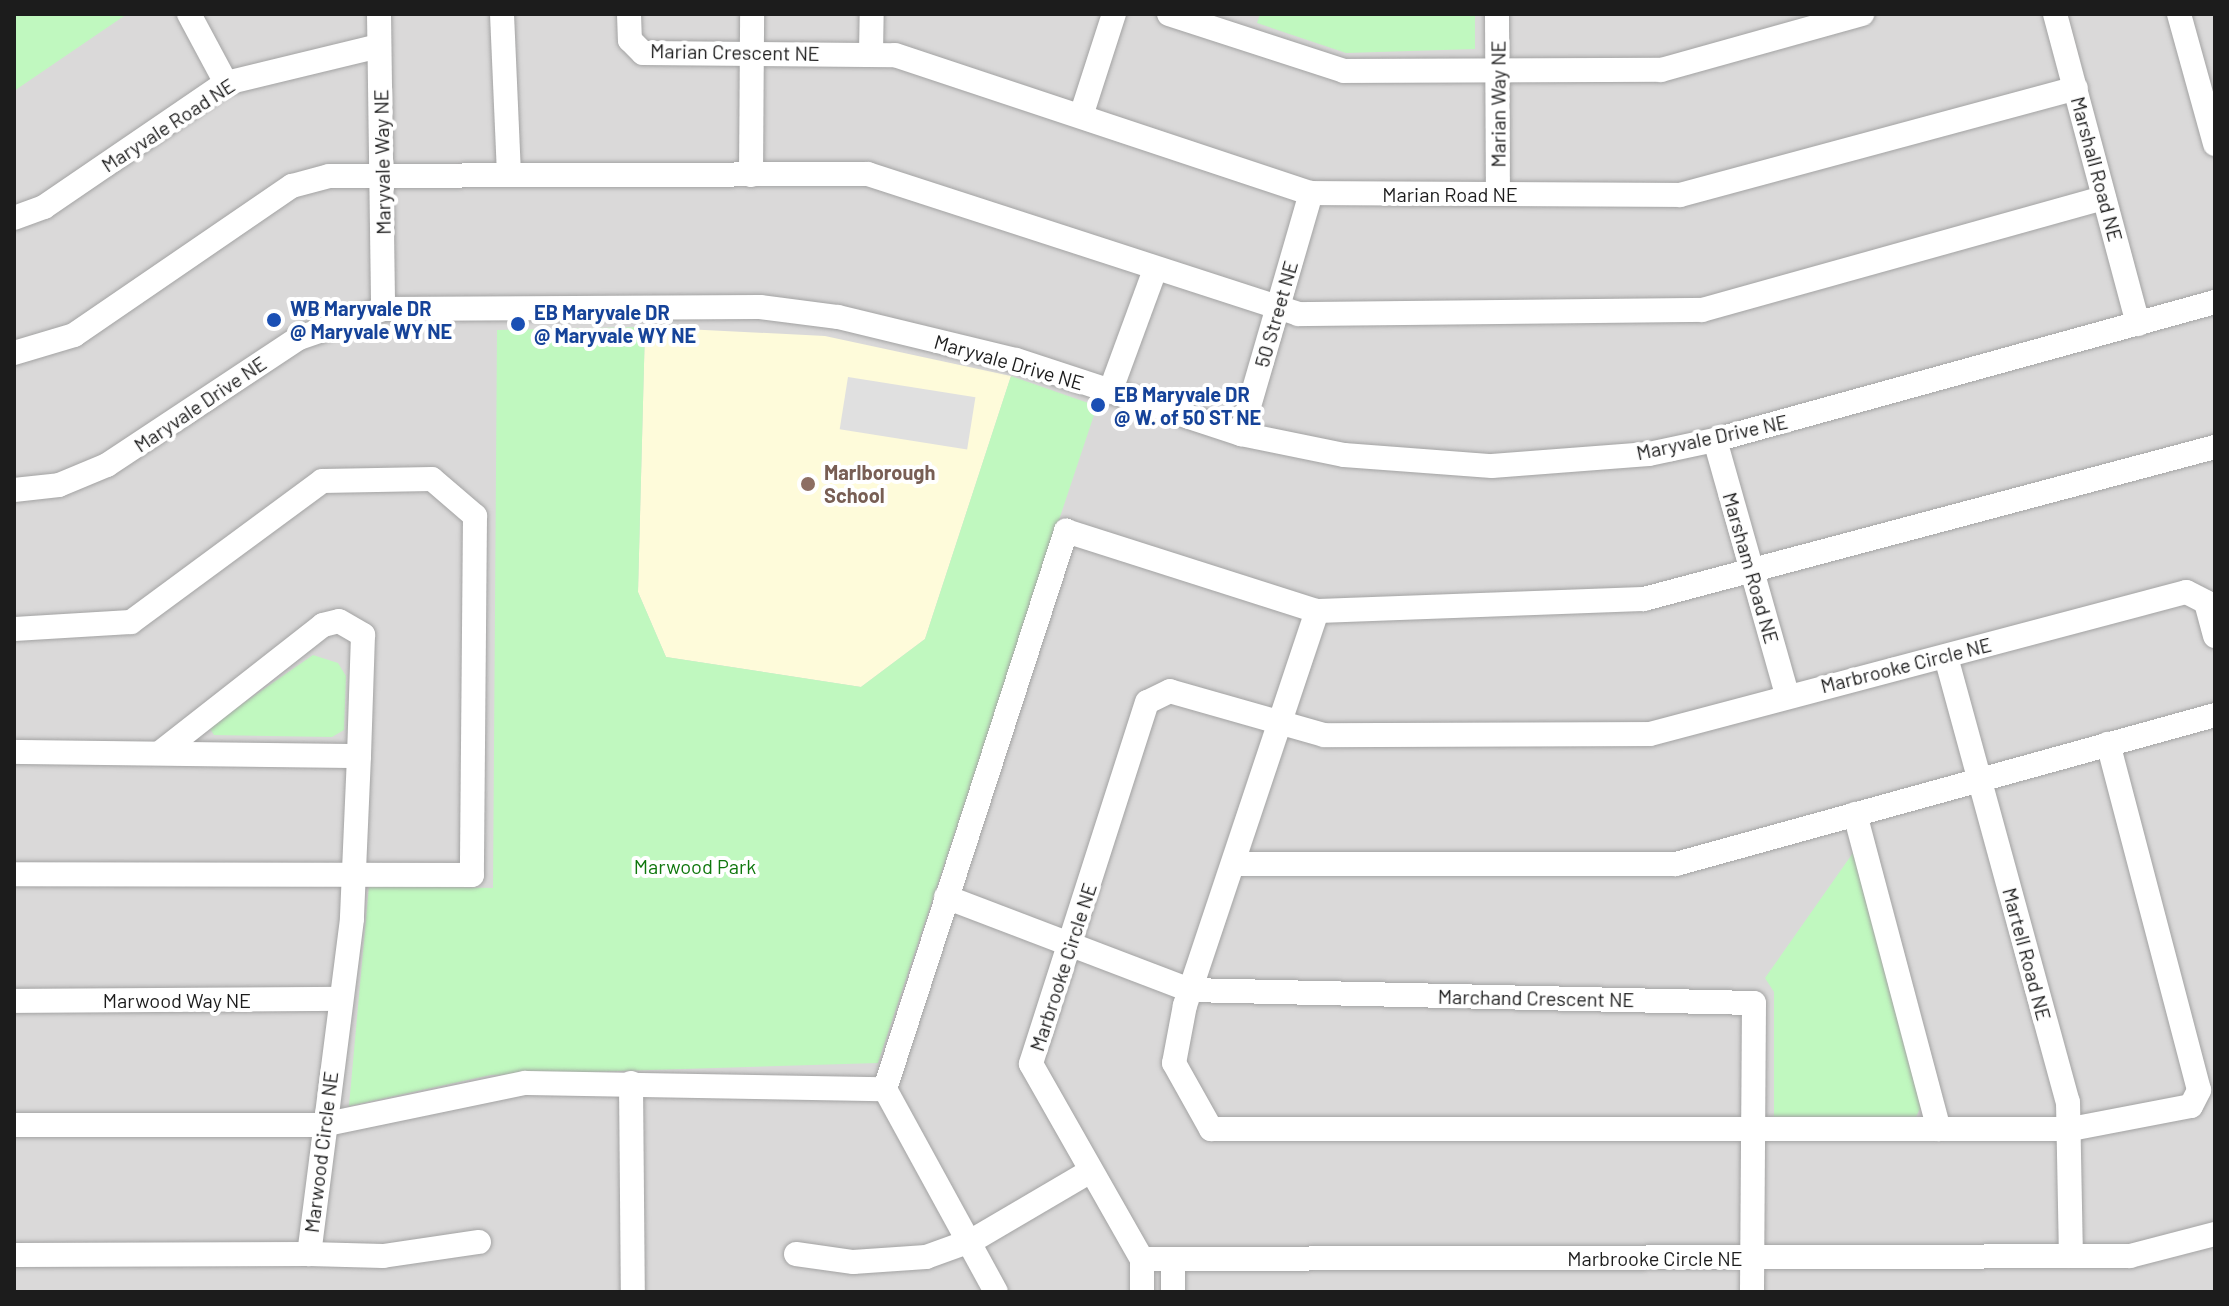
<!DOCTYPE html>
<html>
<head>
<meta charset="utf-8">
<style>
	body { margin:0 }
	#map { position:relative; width:2229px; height:1306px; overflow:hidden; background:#eee9e2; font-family:Barlow,sans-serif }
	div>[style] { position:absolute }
	.residential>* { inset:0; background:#dad9d9; transform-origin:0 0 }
	.education>* { inset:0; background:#fefbda }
	.park>* { inset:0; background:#c0f8bf }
	.parking>* { inset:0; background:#e0e0e0; transform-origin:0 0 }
	.roads { filter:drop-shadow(0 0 2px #a3a3a3) drop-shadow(0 0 2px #a3a3a3) }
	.minor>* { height:24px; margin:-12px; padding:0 12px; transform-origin:12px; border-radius:12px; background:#fff }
	.dots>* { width:22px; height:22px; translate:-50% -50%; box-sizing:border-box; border:4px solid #fff; border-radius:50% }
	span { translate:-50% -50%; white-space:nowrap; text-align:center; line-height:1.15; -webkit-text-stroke:8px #fff; paint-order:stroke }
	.street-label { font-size:20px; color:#1c1c1c }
	.transit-label { font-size:20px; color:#164399; font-weight:700 }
	.left { translate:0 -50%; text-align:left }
	.education-label { font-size:20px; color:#785e54; font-weight:700 }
	.park-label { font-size:20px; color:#0f770d }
	.frame { position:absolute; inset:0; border:16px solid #1c1c1c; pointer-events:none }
</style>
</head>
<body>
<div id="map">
	<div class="residential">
		<i style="left:14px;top:14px;width:2201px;height:1278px"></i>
	</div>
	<div class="education">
		<i style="clip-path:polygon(645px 327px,825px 336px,1011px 376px,925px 639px,861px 687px,666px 657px,638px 592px)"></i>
	</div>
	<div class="park">
		<i style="clip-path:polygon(14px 14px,127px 14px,14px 91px)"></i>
		<i style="clip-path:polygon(1260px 14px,1475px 14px,1475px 49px,1346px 53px,1257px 23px)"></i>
		<i style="clip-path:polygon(645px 327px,638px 592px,666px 657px,861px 687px,925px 639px,1011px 376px,1097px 406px,878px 1063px,491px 1075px,349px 1106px,369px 885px,493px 888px,497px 330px)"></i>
		<i style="clip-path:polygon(313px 655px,338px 663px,346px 676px,344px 730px,332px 737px,214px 735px,209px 727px)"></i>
		<i style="clip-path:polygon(1855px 850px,1923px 1102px,1916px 1117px,1774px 1117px,1774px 992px,1765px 978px)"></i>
	</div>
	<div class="parking">
		<i style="left:848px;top:377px;width:129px;height:53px;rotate:9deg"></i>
	</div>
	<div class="roads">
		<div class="minor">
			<i style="left:189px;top:14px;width:78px;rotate:61.8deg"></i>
			<i style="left:379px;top:14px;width:295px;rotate:89.2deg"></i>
			<i style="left:502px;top:14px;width:160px;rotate:87.5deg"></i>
			<i style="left:629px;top:14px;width:26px;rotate:88deg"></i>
			<i style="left:630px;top:40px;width:18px;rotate:45deg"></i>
			<i style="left:643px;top:53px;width:252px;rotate:0.5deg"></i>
			<i style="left:895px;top:55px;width:438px;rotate:18.4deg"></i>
			<i style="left:1311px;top:193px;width:369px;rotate:0.3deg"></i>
			<i style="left:1680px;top:195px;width:410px;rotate:-15.1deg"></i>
			<i style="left:1169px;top:14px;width:184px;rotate:18deg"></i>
			<i style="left:1344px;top:71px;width:317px;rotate:-0.2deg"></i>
			<i style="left:1661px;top:70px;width:209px;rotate:-15.6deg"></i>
			<i style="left:1497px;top:14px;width:180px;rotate:89.7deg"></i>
			<i style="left:2055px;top:14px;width:321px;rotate:75deg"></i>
			<i style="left:2179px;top:14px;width:135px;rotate:74.5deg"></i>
			<i style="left:871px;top:53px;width:39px;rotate:-89deg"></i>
			<i style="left:1081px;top:116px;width:107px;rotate:-72.1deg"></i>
			<i style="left:751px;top:175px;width:161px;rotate:-89.6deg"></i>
			<i style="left:14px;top:218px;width:32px;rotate:-20deg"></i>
			<i style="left:44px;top:207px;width:220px;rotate:-34.3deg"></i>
			<i style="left:226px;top:83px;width:157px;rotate:-13.6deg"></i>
			<i style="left:14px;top:353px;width:63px;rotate:-16.7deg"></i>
			<i style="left:74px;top:335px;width:264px;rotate:-34.4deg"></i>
			<i style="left:292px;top:186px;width:38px;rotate:-15deg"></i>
			<i style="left:329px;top:176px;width:539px;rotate:-0.21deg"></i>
			<i style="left:868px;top:174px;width:452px;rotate:18deg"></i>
			<i style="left:1298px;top:314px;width:404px;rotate:-0.6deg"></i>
			<i style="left:1702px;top:310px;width:417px;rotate:-15.6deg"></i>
			<i style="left:1110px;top:392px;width:130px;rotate:-69.8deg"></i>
			<i style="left:1241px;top:434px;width:251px;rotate:-73.8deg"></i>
			<i style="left:1715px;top:440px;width:265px;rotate:74.2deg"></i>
			<i style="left:14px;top:490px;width:45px;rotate:-6.3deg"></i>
			<i style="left:59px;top:485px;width:52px;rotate:-22.6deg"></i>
			<i style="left:107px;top:465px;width:230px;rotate:-33.5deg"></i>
			<i style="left:299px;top:338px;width:89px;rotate:-19deg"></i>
			<i style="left:383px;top:309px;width:377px;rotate:-0.3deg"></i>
			<i style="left:760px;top:307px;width:79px;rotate:7.3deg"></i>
			<i style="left:838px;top:317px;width:183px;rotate:13.6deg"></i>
			<i style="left:1016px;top:360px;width:237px;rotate:18.2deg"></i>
			<i style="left:1241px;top:434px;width:105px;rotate:11.5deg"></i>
			<i style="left:1344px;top:455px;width:148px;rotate:4.3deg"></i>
			<i style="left:1492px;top:466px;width:157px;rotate:-4.4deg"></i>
			<i style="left:1649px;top:454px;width:67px;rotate:-12deg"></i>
			<i style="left:1715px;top:440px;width:519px;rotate:-15.43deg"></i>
			<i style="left:1317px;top:611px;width:416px;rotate:108.5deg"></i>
			<i style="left:1185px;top:1005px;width:59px;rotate:100.7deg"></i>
			<i style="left:1174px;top:1063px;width:76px;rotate:60.7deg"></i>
			<i style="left:1211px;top:1129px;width:860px"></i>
			<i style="left:2071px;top:1129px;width:122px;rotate:-10.9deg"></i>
			<i style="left:2191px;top:1106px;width:18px;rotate:-63deg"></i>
			<i style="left:2199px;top:1090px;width:358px;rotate:-104.7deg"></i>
			<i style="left:14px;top:629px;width:117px;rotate:-3.4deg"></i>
			<i style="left:131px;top:622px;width:237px;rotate:-36.4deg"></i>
			<i style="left:322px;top:481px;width:110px;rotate:-1deg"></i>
			<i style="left:432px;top:479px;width:57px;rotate:40.7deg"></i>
			<i style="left:475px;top:516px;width:359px;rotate:90.5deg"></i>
			<i style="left:472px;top:875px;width:458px;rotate:-179.9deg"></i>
			<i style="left:2215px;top:636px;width:35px;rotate:-105deg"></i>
			<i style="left:2206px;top:602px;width:22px;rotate:-153deg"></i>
			<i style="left:2186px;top:592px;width:554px;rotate:165.16deg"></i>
			<i style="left:1650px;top:734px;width:326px;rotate:179.8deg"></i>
			<i style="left:1324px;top:735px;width:160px;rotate:-164.1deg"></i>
			<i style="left:1170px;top:691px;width:25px;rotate:154deg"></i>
			<i style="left:1147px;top:702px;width:380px;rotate:107.8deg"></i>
			<i style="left:1031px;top:1064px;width:224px;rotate:60.4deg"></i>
			<i style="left:1142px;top:1259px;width:988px;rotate:-0.17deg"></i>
			<i style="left:2130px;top:1256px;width:88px;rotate:-14.5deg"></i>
			<i style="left:1946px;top:657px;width:461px;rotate:74.7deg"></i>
			<i style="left:2068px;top:1102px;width:154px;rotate:88.9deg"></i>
			<i style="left:14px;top:752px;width:345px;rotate:0.7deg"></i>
			<i style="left:359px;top:756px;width:163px;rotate:92.5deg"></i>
			<i style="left:352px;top:919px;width:338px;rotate:97.3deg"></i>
			<i style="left:309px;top:1254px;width:295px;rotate:179.8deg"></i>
			<i style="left:161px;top:752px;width:206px;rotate:-38.1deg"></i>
			<i style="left:323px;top:625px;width:16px;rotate:-14deg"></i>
			<i style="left:339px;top:621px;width:28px;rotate:30deg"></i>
			<i style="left:363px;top:635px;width:121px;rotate:91.9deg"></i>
			<i style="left:1855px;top:814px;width:326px;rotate:75.1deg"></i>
			<i style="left:1236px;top:864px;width:440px"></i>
			<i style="left:1676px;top:864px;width:559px;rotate:-15.45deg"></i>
			<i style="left:946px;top:897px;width:260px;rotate:20.9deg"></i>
			<i style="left:1189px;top:990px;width:565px;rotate:1.32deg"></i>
			<i style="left:1754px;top:1003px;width:289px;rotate:90.4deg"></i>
			<i style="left:14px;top:1001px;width:327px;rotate:-0.4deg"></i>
			<i style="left:631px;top:1083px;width:209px;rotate:89.5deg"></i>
			<i style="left:885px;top:1089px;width:231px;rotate:61.3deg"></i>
			<i style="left:14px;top:1125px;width:308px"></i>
			<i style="left:322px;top:1125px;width:207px;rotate:-11.7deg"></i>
			<i style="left:525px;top:1083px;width:360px;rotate:1deg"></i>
			<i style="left:885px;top:1089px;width:587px;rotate:-72.03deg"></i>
			<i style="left:1066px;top:531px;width:263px;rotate:17.7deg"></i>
			<i style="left:1317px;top:611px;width:327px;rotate:-2.1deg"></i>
			<i style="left:1644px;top:599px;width:591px;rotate:-14.91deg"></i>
			<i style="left:309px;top:1254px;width:74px;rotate:1.5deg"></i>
			<i style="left:383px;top:1256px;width:97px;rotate:-8.3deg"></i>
			<i style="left:796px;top:1254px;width:58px;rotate:8deg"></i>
			<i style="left:853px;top:1262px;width:73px;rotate:-3.9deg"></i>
			<i style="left:926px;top:1257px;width:50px;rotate:-19.9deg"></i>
			<i style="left:973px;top:1240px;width:134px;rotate:-30.4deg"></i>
			<i style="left:1173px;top:1260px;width:32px;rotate:90deg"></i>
			<i style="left:1142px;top:1292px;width:33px;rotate:-90deg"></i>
		</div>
	</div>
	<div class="dots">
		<i style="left:274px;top:320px;background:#1a4fb4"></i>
		<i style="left:518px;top:324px;background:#1a4fb4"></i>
		<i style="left:1098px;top:405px;background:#1a4fb4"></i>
		<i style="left:808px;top:484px;background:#8d6e63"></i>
	</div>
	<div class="street-label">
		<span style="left:735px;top:52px;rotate:1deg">Marian Crescent NE</span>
		<span style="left:1498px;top:104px;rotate:-90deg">Marian Way NE</span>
		<span style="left:168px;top:125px;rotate:-33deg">Maryvale Road NE</span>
		<span style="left:382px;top:162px;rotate:-91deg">Maryvale Way NE</span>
		<span style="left:2097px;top:169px;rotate:75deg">Marshall Road NE</span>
		<span style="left:1450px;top:194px">Marian Road NE</span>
		<span style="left:1276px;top:314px;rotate:-74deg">50 Street NE</span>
		<span style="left:1009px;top:362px;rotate:16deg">Maryvale Drive NE</span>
		<span style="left:200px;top:404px;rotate:-34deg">Maryvale Drive NE</span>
		<span style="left:1712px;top:437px;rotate:-12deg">Maryvale Drive NE</span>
		<span style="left:1751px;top:568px;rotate:74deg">Marsham Road NE</span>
		<span style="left:1906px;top:665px;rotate:-14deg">Marbrooke Circle NE</span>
		<span style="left:2027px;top:954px;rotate:75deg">Martell Road NE</span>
		<span style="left:1063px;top:967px;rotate:-72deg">Marbrooke Circle NE</span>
		<span style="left:1536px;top:998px;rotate:1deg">Marchand Crescent NE</span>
		<span style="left:177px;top:1000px">Marwood Way NE</span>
		<span style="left:321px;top:1152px;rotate:-83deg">Marwood Circle NE</span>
		<span style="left:1655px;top:1258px">Marbrooke Circle NE</span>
	</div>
	<div class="transit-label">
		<span class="left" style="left:290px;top:320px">WB Maryvale DR<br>@ Maryvale WY NE</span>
		<span class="left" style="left:534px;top:324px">EB Maryvale DR<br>@ Maryvale WY NE</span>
		<span class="left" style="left:1114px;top:406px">EB Maryvale DR<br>@ W. of 50 ST NE</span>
	</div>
	<div class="education-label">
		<span class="left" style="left:824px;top:484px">Marlborough<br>School</span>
	</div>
	<div class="park-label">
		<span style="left:695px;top:866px">Marwood Park</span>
	</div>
	<div class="frame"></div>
</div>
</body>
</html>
